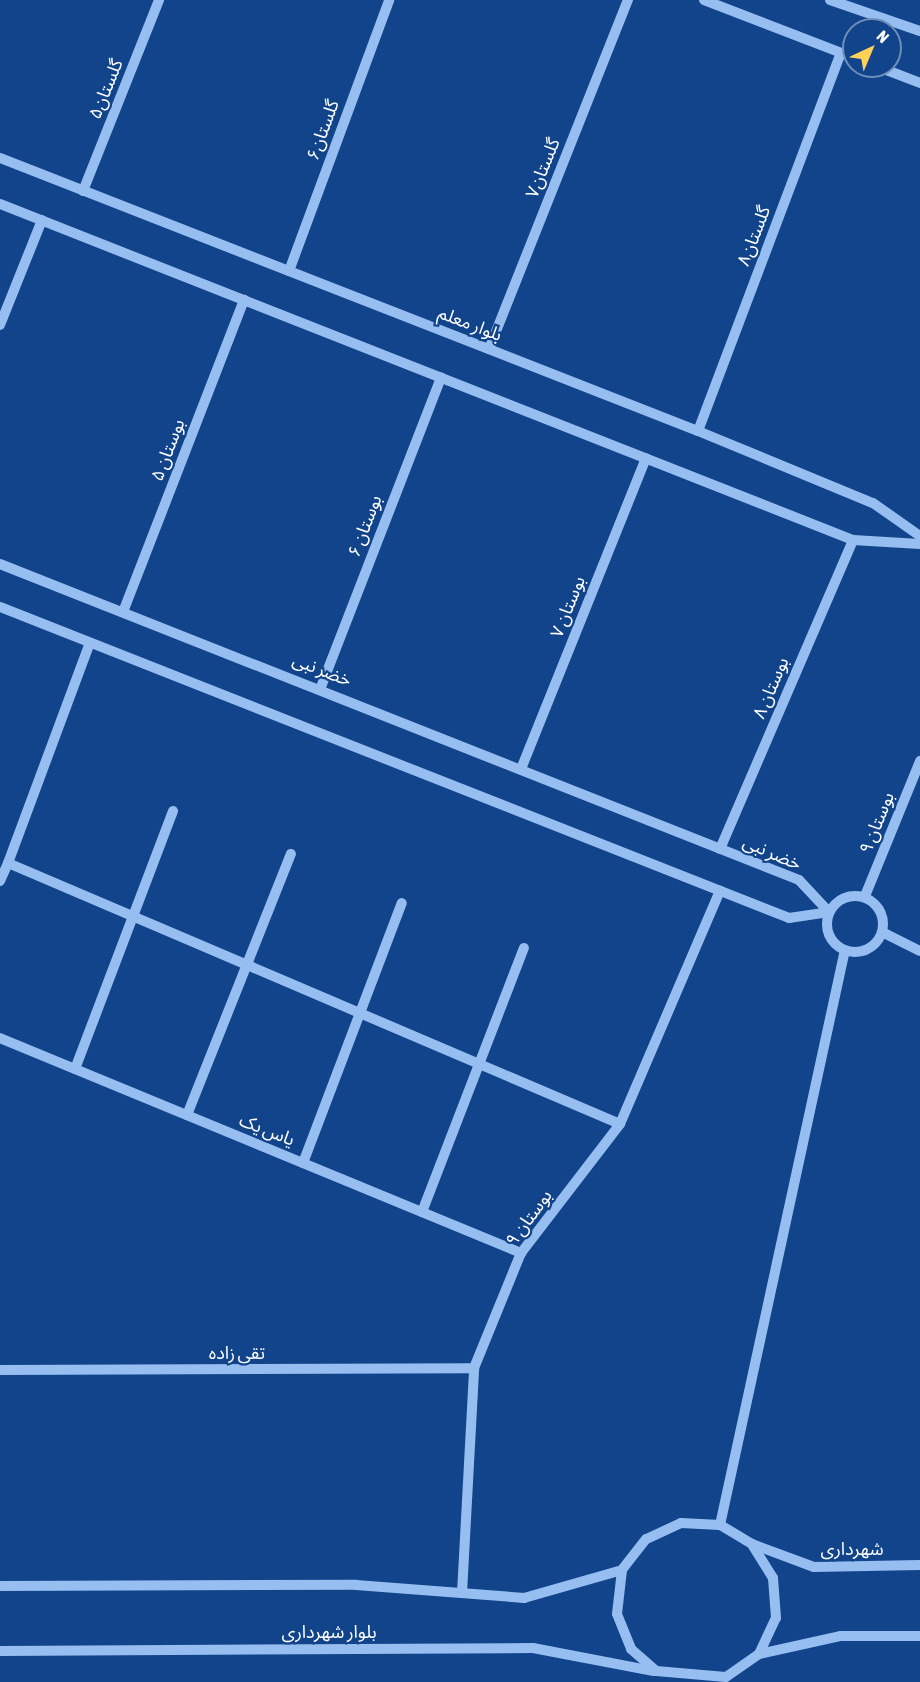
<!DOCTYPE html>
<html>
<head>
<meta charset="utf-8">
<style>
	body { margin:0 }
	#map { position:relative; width:920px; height:1682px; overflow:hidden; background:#11448a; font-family:"Asap Condensed","Noto Sans Arabic",sans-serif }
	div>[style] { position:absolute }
	.minor>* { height:10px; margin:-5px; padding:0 5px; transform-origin:5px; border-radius:5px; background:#97bef1 }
	.minor>.ring { margin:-5px; padding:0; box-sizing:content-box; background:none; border:10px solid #97bef1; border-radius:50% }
	span { translate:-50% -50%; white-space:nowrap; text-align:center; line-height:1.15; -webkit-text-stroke:4.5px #11448a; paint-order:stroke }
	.street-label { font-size:18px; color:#fff }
	.north { position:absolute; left:842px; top:18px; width:60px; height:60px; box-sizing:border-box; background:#11448a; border:2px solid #708fb9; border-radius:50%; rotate:44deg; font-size:16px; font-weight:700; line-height:24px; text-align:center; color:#fff }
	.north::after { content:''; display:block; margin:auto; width:21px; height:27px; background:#ffd257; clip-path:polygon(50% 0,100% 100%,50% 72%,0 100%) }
</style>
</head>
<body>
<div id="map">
	<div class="minor">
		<i style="left:704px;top:0;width:161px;rotate:21.1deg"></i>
		<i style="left:830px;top:0;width:95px;rotate:19deg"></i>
		<i style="left:876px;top:66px;width:47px;rotate:21.1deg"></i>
		<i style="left:0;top:158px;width:749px;rotate:21.36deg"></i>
		<i style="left:698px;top:431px;width:189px;rotate:22.4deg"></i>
		<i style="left:873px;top:503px;width:57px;rotate:35.1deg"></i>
		<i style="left:83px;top:191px;width:206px;rotate:-68.3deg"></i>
		<i style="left:0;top:204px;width:917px;rotate:21.5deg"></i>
		<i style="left:853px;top:540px;width:67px;rotate:3.4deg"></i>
		<i style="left:289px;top:271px;width:289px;rotate:-69.7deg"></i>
		<i style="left:0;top:325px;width:113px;rotate:-68.2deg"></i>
		<i style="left:489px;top:349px;width:376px;rotate:-68.3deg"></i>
		<i style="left:698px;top:431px;width:404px;rotate:-69.3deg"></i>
		<i style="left:0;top:564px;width:859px;rotate:21.58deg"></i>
		<i style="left:799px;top:880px;width:44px;rotate:46.8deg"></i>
		<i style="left:0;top:607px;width:848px;rotate:21.51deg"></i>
		<i style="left:789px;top:918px;width:40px;rotate:-8.5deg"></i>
		<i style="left:123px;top:612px;width:335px;rotate:-68.8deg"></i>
		<i style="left:321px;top:687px;width:332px;rotate:-68.8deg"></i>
		<i style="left:521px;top:769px;width:335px;rotate:-68.1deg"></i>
		<i style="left:720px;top:849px;width:336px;rotate:-66.7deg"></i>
		<i style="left:8px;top:863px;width:235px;rotate:-69.6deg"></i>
		<i style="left:0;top:881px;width:20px;rotate:-66deg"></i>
		<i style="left:8px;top:863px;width:665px;rotate:23.1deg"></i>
		<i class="ring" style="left:827px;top:896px;width:46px;height:46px"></i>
		<i style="left:865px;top:896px;width:146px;rotate:-67.8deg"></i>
		<i style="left:882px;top:932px;width:42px;rotate:26.6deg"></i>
		<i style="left:0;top:1038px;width:564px;rotate:22.42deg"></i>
		<i style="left:75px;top:1069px;width:276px;rotate:-69.2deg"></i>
		<i style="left:187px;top:1115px;width:281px;rotate:-68.3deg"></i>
		<i style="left:303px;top:1163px;width:278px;rotate:-69.2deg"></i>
		<i style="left:422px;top:1212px;width:283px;rotate:-68.9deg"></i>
		<i style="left:0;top:1370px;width:474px;rotate:-0.2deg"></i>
		<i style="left:720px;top:1525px;width:588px;rotate:-77.74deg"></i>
		<i style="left:752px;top:1544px;width:66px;rotate:20.4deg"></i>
		<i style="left:814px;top:1567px;width:106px;rotate:-1.1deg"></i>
		<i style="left:0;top:1586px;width:356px;rotate:-0.2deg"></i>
		<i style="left:356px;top:1585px;width:169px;rotate:4.4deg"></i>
		<i style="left:524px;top:1598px;width:102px;rotate:-15.9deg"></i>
		<i style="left:462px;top:1593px;width:225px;rotate:-86.9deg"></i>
		<i style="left:474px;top:1368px;width:124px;rotate:-67.8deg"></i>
		<i style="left:521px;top:1253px;width:163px;rotate:-52.5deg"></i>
		<i style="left:620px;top:1124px;width:254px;rotate:-66.8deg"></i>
		<i style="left:0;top:1651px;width:533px;rotate:-0.32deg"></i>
		<i style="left:533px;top:1648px;width:123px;rotate:10.8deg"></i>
		<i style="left:759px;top:1654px;width:40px;rotate:-65deg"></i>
		<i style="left:776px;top:1618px;width:40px;rotate:-94.3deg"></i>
		<i style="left:773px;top:1578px;width:40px;rotate:-122deg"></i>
		<i style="left:752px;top:1544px;width:37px;rotate:-149deg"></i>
		<i style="left:720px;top:1525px;width:39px;rotate:-177deg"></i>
		<i style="left:681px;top:1523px;width:38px;rotate:155deg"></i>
		<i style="left:646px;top:1539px;width:39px;rotate:128deg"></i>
		<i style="left:622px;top:1570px;width:44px;rotate:96.5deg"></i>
		<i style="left:617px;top:1614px;width:38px;rotate:68deg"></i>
		<i style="left:631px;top:1649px;width:33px;rotate:41deg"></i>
		<i style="left:656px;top:1671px;width:70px;rotate:4.9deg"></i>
		<i style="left:726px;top:1677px;width:40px;rotate:-34.9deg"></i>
		<i style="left:759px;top:1654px;width:84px;rotate:-12.4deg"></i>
		<i style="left:841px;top:1636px;width:79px"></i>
	</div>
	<div class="street-label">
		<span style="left:106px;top:89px;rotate:-68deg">گلستان۵</span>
		<span style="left:323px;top:130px;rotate:-70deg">گلستان۶</span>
		<span style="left:543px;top:168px;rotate:-68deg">گلستان۷</span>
		<span style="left:754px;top:236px;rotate:-69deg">گلستان۸</span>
		<span style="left:470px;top:324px;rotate:21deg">بلوار معلم</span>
		<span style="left:168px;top:450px;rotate:-69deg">بوستان ۵</span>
		<span style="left:365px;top:526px;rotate:-69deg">بوستان ۶</span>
		<span style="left:568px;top:607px;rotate:-68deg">بوستان ۷</span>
		<span style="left:322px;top:670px;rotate:21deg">خضر نبی</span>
		<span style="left:771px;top:688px;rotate:-67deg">بوستان ۸</span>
		<span style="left:877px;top:823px;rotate:-68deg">بوستان ۹</span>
		<span style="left:772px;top:853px;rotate:23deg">خضر نبی</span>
		<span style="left:267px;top:1130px;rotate:22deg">یاس یک</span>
		<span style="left:529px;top:1218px;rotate:-54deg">بوستان ۹</span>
		<span style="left:237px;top:1353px">تقی زاده</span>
		<span style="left:852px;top:1549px">شهرداری</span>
		<span style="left:329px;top:1632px">بلوار شهرداری</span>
	</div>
	<div class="north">N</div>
</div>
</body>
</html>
